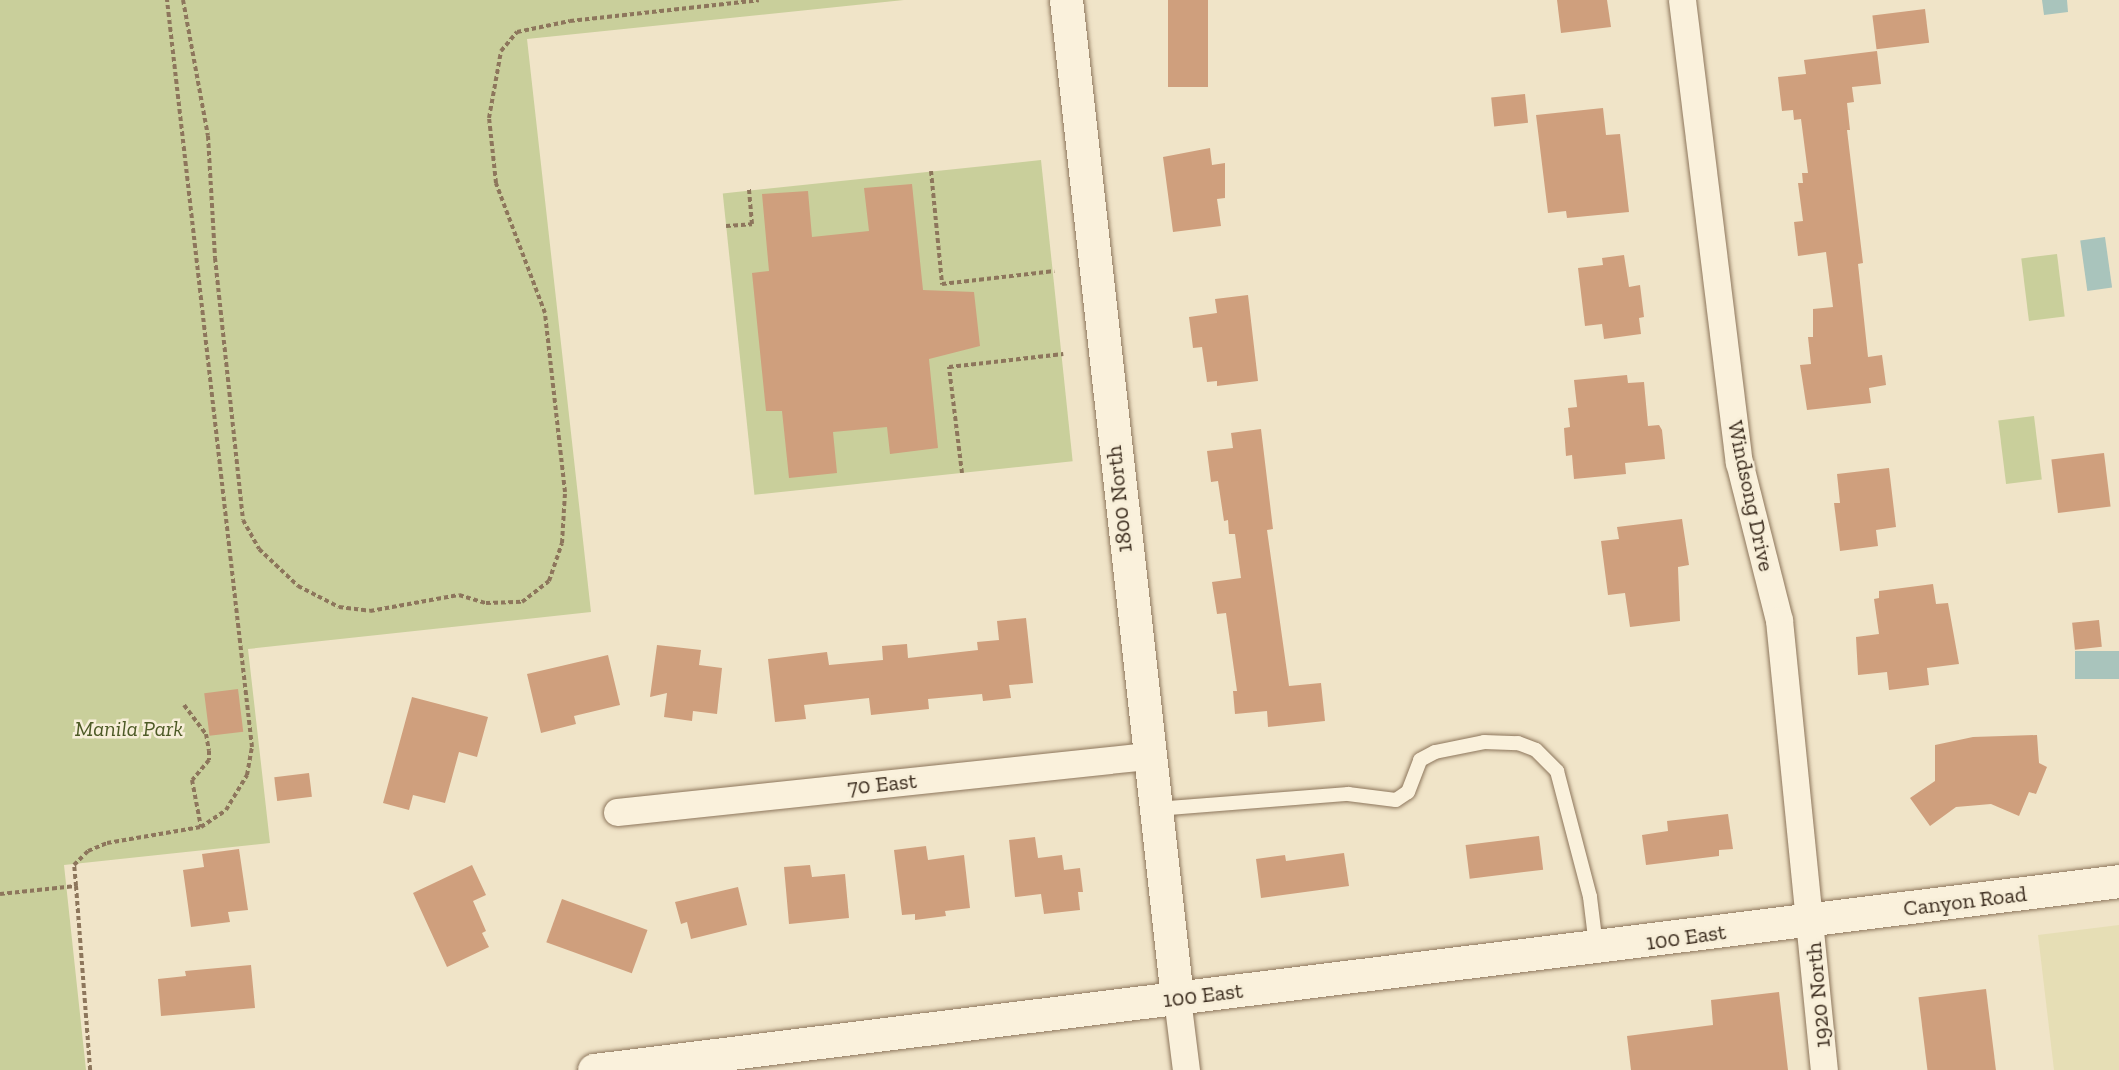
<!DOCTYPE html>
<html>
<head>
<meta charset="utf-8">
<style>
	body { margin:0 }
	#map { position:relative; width:2119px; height:1070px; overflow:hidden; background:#f0e4c8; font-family:"Zilla Slab",serif }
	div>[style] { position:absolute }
	.farmland>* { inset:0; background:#e6deb5 }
	.green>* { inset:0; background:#c9cf9b; transform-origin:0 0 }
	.water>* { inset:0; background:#a9c4bc; transform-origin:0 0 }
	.building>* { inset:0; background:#cf9f7d; transform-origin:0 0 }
	.path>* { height:4px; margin-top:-2px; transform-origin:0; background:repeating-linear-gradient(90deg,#8d765c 0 4.5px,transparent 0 7.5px) }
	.roads { filter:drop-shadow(0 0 2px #8d765c) drop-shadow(0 0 2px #8d765c) }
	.service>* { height:14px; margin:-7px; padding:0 7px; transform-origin:7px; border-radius:7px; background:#faf1dc }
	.minor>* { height:27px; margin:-13.5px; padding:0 13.5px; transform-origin:13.5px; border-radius:13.5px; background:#faf1dc }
	.tertiary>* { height:33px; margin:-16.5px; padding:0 16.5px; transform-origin:16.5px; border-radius:16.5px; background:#faf1dc }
	.secondary>* { height:33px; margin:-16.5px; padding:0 16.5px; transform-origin:16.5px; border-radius:16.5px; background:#faf1dc }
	span { translate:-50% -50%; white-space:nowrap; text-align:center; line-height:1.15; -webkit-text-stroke:5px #f7eed8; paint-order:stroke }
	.street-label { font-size:22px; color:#3d2e20 }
	.park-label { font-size:22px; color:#4d5a26; font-style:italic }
</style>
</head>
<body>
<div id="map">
	<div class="farmland">
		<i style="clip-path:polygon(2119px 925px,2119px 1070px,2054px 1070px,2038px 935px)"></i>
	</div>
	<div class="green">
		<i style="clip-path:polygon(0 0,904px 0,527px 39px,591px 612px,248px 649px,270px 843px,64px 865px,86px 1070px,0 1070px)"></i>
		<i style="left:1041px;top:160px;width:303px;height:320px;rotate:84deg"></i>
		<i style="left:2057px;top:254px;width:63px;height:36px;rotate:83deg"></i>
		<i style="left:2034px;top:416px;width:64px;height:36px;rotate:83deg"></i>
	</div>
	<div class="water">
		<i style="clip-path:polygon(2042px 0,2067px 0,2068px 12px,2044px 15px)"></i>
		<i style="left:2105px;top:237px;width:51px;height:25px;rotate:82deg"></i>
		<i style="left:2119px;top:651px;width:28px;height:44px;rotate:90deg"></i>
	</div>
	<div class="building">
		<i style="left:1168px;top:0;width:40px;height:87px"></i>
		<i style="clip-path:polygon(1557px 0,1607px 0,1611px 27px,1561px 33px)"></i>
		<i style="left:1925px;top:9px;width:34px;height:53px;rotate:83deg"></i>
		<i style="clip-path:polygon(1877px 51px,1881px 84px,1852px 87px,1854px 102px,1847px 103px,1850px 130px,1847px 130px,1863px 263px,1858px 264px,1868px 357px,1882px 355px,1886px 385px,1869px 388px,1871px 403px,1807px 410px,1800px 365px,1811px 364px,1808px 337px,1813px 337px,1813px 309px,1833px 307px,1826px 252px,1798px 256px,1794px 222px,1803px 221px,1798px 183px,1803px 183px,1802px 173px,1808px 173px,1801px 119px,1794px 120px,1793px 110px,1782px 111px,1778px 77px,1806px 74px,1804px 60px)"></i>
		<i style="left:1525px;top:94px;width:29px;height:34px;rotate:84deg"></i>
		<i style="clip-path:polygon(1603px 108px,1606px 135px,1620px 134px,1629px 212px,1567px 218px,1566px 211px,1548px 213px,1536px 115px)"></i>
		<i style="clip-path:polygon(1210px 148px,1212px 165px,1225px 163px,1225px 198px,1217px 199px,1221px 226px,1173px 232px,1163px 157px)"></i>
		<i style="clip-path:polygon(912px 184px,923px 290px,974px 292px,980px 346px,929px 359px,938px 448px,890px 454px,887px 427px,833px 432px,837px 473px,789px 478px,782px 411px,766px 411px,752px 273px,769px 271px,762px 194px,808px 191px,812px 237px,869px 231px,864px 188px)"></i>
		<i style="clip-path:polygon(1624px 255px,1629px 287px,1640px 285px,1644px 317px,1639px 318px,1641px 334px,1604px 339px,1602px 324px,1585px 326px,1578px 268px,1603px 265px,1602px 258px)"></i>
		<i style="clip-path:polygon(1248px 295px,1258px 381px,1217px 386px,1217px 381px,1207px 382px,1202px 347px,1193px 348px,1189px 317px,1217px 313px,1215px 299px)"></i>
		<i style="clip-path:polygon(1627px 375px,1628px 383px,1644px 382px,1648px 426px,1659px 425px,1662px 430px,1665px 459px,1625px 463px,1626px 474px,1574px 479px,1572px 455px,1566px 456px,1564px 428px,1570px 427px,1568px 408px,1577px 407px,1574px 380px)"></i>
		<i style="clip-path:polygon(1261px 429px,1273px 529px,1267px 530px,1289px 686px,1321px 683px,1325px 721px,1268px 727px,1267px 711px,1235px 714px,1233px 691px,1237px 691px,1226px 613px,1217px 614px,1212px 582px,1241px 578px,1235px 534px,1229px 534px,1228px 520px,1224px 521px,1218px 481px,1211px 482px,1207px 451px,1233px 448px,1231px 433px)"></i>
		<i style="left:2104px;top:453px;width:54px;height:53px;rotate:83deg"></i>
		<i style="clip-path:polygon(1889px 468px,1896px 527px,1876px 530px,1878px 546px,1840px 551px,1834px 503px,1840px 503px,1837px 474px)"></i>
		<i style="clip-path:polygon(1682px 519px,1689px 565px,1678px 567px,1680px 621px,1630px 627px,1625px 593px,1608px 595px,1601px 541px,1619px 539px,1617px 527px)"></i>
		<i style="clip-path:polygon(1933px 584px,1936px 604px,1948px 603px,1959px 664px,1927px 668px,1929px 685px,1889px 690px,1887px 672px,1858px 675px,1856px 637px,1879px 634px,1874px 599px,1879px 598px,1879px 591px)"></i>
		<i style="clip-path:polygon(1026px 618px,1033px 683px,1009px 685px,1011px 698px,983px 701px,982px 694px,928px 699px,929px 709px,871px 715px,869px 698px,804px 705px,806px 719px,775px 722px,768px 659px,827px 652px,829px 665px,883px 660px,882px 646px,907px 644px,908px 658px,978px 650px,977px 642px,999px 640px,997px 621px)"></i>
		<i style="left:2099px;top:620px;width:27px;height:27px;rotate:84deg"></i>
		<i style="clip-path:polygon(657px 645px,701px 650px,699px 665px,722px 668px,717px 714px,693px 711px,692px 721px,664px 717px,667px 693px,650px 697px)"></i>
		<i style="clip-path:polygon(608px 655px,620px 705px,574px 716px,576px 724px,541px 733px,527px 674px)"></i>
		<i style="left:238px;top:689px;width:43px;height:34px;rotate:83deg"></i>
		<i style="clip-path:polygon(412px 697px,488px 717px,477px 757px,459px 752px,445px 803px,413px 795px,409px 810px,383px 803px)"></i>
		<i style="clip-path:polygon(2037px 735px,2039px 763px,2047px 767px,2036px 794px,2029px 792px,2019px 816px,1991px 804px,1956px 807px,1930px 826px,1910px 798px,1935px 781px,1935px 745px,1973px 737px)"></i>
		<i style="left:309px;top:773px;width:24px;height:35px;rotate:83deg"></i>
		<i style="clip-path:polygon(1728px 814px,1733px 849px,1719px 850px,1719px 856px,1646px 865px,1642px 835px,1668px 831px,1667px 821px)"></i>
		<i style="left:1539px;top:836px;width:34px;height:74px;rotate:83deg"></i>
		<i style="clip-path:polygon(1035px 837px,1038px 858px,1062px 855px,1064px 870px,1080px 868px,1083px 892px,1078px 892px,1080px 910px,1044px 914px,1041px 894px,1015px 897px,1009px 840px)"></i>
		<i style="clip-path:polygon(926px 846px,928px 860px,964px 855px,970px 908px,945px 911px,946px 916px,915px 920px,915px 914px,902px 915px,894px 850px)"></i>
		<i style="clip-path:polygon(239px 849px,248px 910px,228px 912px,230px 922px,191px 927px,183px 870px,204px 867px,202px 854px)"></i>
		<i style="clip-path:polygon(1344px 853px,1349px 886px,1261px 898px,1256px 859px,1285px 855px,1286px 861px)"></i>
		<i style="clip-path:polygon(472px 865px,486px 895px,473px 901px,486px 931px,482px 933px,489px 947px,447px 967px,413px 893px)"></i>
		<i style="clip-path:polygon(810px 865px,812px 877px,845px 874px,849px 918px,789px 924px,784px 867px)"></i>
		<i style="clip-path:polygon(738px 887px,747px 925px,691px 939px,687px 922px,681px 924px,675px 902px)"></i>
		<i style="left:562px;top:899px;width:91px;height:46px;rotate:20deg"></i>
		<i style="clip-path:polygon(251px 965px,255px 1008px,161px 1016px,158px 979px,186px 976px,185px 971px)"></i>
		<i style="left:1986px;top:989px;width:82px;height:68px;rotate:83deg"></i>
		<i style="clip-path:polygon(1779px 992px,1788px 1070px,1631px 1070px,1627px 1036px,1713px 1025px,1711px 1000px)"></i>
	</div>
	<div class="path">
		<i style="left:183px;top:0;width:138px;rotate:79.6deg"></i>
		<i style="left:208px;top:136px;width:122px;rotate:86.7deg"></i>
		<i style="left:215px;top:258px;width:263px;rotate:83.9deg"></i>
		<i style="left:243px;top:520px;width:33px;rotate:61deg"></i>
		<i style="left:259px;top:549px;width:54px;rotate:43.5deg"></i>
		<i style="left:298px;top:586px;width:46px;rotate:27.1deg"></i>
		<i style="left:339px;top:607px;width:31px;rotate:7deg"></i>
		<i style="left:370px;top:611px;width:90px;rotate:-10.2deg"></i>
		<i style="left:459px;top:595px;width:28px;rotate:17deg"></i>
		<i style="left:486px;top:603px;width:36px;rotate:-2deg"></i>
		<i style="left:522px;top:602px;width:34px;rotate:-38deg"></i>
		<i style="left:549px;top:581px;width:40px;rotate:-71.1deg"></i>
		<i style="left:562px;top:543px;width:51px;rotate:-86.6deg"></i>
		<i style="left:565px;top:492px;width:180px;rotate:-96.4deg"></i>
		<i style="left:545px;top:313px;width:139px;rotate:-110.7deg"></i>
		<i style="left:496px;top:183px;width:65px;rotate:-96.1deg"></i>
		<i style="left:489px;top:118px;width:68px;rotate:-79.8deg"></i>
		<i style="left:501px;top:51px;width:25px;rotate:-50deg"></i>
		<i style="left:517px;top:32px;width:54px;rotate:-11.7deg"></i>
		<i style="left:570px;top:21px;width:190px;rotate:-6.3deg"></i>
		<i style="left:931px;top:171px;width:114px;rotate:84.4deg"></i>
		<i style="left:942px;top:284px;width:113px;rotate:-6.6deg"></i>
		<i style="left:726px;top:226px;width:26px;rotate:-4deg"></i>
		<i style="left:752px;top:224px;width:37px;rotate:-95deg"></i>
		<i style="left:962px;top:473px;width:107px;rotate:-97deg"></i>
		<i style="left:949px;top:367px;width:115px;rotate:-6.5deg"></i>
		<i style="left:184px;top:705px;width:36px;rotate:53deg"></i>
		<i style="left:206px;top:734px;width:17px;rotate:80deg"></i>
		<i style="left:209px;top:751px;width:9px;rotate:90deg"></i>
		<i style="left:209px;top:760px;width:26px;rotate:130deg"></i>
		<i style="left:192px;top:780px;width:48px;rotate:79.2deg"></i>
		<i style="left:76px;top:886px;width:185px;rotate:85.6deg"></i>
		<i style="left:0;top:894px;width:76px;rotate:-6deg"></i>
		<i style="left:76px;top:886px;width:21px;rotate:-95deg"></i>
		<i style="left:74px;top:865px;width:20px;rotate:-45deg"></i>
		<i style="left:88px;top:851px;width:21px;rotate:-23deg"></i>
		<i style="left:107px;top:843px;width:95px;rotate:-9.7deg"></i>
		<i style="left:201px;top:827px;width:30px;rotate:-34deg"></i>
		<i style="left:226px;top:810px;width:41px;rotate:-59deg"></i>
		<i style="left:247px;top:775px;width:28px;rotate:-80deg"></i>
		<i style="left:252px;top:747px;width:752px;rotate:-96.49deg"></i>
	</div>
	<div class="roads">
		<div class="service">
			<i style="left:1156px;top:809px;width:193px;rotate:-4.5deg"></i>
			<i style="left:1348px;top:794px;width:48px;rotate:7.1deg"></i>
			<i style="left:1396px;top:800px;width:14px;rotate:-34deg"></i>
			<i style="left:1408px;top:792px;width:34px;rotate:-69deg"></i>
			<i style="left:1420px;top:760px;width:17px;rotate:-28deg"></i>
			<i style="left:1435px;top:752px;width:50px;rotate:-11.5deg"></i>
			<i style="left:1484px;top:742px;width:34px;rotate:2deg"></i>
			<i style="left:1518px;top:743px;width:19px;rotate:21deg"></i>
			<i style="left:1536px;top:750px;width:30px;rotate:45deg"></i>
			<i style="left:1557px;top:771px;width:130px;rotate:75.3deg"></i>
			<i style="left:1590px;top:897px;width:49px;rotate:83deg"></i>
		</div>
		<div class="minor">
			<i style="left:1682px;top:0;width:466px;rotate:83deg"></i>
			<i style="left:1739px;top:462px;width:163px;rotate:75.8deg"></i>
			<i style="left:1779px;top:620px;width:452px;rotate:84.3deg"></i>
			<i style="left:617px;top:812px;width:533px;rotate:-6.03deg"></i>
			<i style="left:1177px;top:998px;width:73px;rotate:82.9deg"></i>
		</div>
		<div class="tertiary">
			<i style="left:1066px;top:0;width:1004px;rotate:83.65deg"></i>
		</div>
		<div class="secondary">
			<i style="left:594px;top:1070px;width:1537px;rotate:-7.06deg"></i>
		</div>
	</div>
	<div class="street-label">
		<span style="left:1751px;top:496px;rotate:78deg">Windsong Drive</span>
		<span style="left:1119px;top:499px;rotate:-96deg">1800 North</span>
		<span style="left:882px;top:784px;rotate:-6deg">70 East</span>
		<span style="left:1965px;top:901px;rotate:-7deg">Canyon Road</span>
		<span style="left:1686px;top:937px;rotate:-8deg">100 East</span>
		<span style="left:1203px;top:995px;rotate:-7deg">100 East</span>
		<span style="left:1818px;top:995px;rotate:-95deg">1920 North</span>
	</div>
	<div class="park-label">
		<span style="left:129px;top:729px">Manila Park</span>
	</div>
</div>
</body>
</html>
